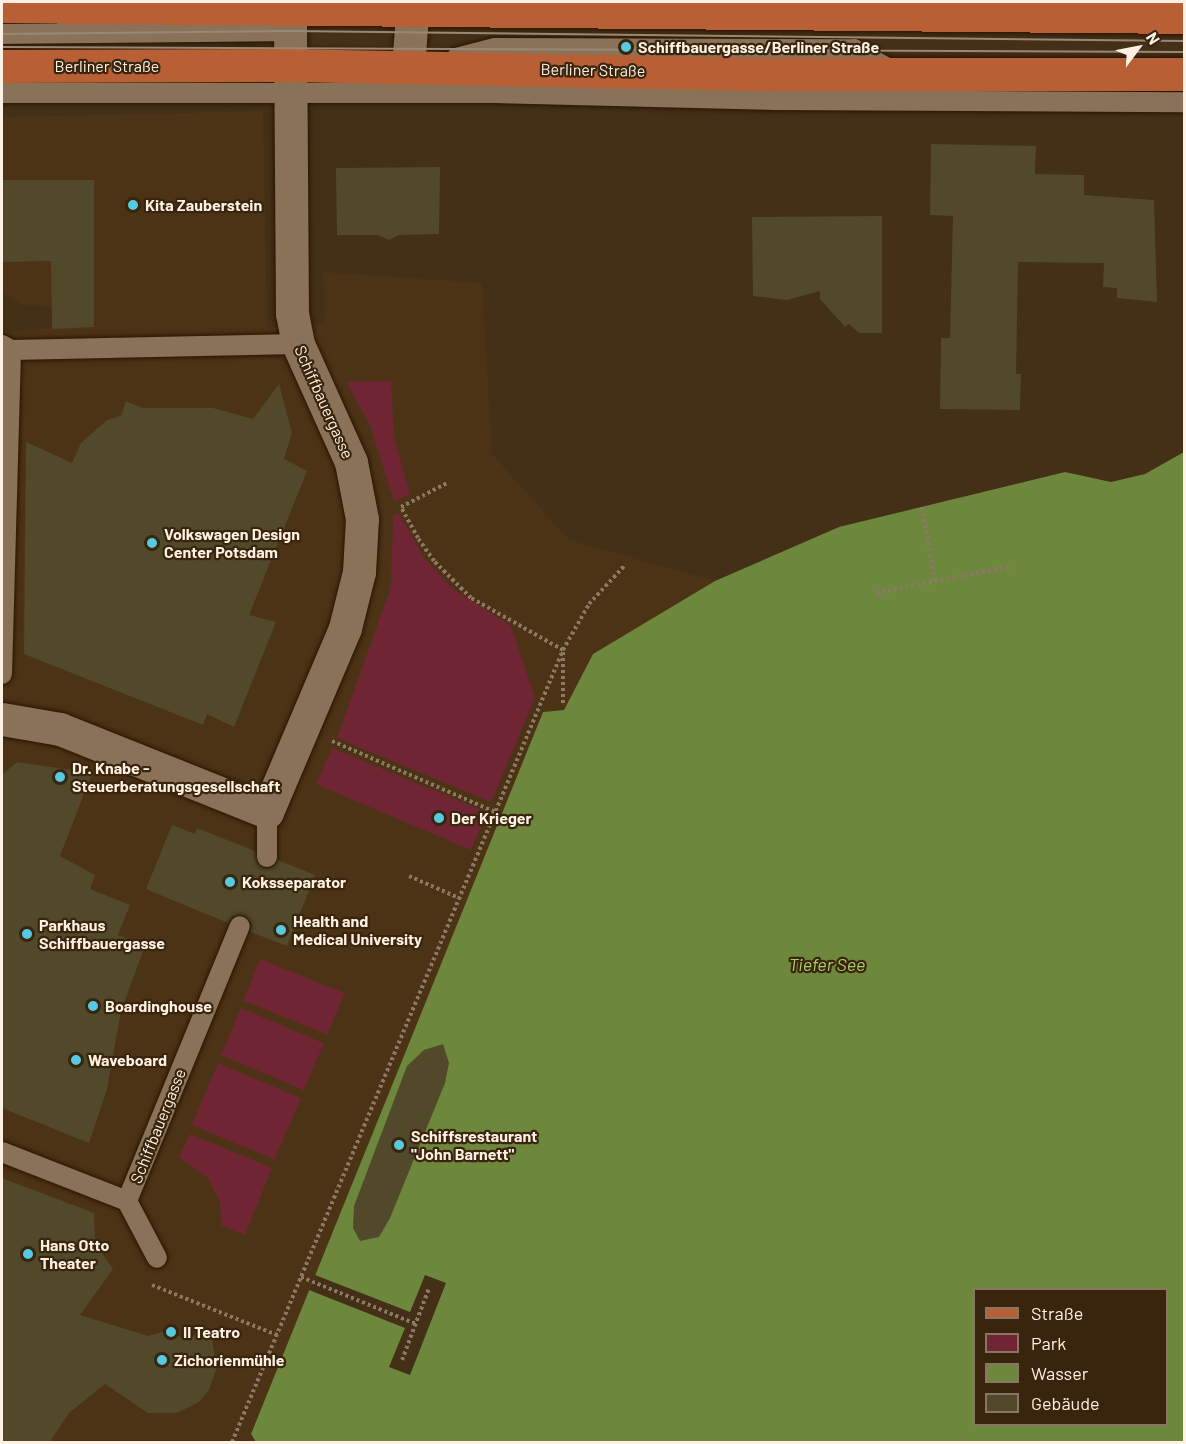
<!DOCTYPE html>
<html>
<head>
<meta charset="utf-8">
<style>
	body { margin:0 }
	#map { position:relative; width:1186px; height:1444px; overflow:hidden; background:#442f17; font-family:Barlow,sans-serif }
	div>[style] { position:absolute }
	.built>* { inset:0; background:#4d3315 }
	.green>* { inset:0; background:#702535; transform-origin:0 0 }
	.water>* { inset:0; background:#6d873c }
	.pier>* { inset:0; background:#442f17 }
	.building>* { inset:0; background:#51492a }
	.path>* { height:4px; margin-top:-2px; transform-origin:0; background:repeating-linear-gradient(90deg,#8b7965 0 3px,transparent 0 6px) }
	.roads { filter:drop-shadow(0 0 2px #2a1601) drop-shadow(0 0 2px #2a1601) }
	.lane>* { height:20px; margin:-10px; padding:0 10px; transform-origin:10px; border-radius:10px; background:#8a7258 }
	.street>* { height:33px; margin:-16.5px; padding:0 16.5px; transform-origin:16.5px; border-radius:16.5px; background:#8a7258 }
	.primary>* { height:33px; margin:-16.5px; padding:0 16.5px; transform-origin:16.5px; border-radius:16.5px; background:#b85f35 }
	.tram>* { height:1.5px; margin:-0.75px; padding:0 0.75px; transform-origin:0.75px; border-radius:0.75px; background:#9a8874 }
	.dots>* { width:16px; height:16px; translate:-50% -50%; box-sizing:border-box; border:3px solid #39250d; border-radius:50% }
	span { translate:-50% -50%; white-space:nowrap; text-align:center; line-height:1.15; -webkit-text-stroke:4.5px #39250d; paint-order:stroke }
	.poi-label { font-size:16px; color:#fef0e2; font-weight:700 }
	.left { translate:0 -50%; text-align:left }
	.street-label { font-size:16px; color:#fef0e2 }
	.water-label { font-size:18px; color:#a9ce68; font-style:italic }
	.frame { position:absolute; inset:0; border:3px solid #fef0e2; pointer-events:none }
	.legend { position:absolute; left:973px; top:1288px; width:195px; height:138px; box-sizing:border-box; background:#39250d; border:2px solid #887662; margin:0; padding:8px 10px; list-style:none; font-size:18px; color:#fef0e2 }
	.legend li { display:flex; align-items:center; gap:12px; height:30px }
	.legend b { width:30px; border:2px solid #887662 }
	.north { position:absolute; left:1108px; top:18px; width:60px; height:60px; -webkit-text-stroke:4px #39250d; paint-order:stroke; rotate:58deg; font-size:16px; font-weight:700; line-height:24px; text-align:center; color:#fef0e2 }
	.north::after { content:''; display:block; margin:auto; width:21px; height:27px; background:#fef0e2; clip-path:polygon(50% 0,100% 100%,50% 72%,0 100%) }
</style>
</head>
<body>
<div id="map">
	<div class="built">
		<i style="clip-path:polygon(263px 111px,267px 327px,325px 324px,323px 272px,482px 283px,492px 454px,569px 540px,715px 581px,593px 654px,564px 710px,543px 712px,251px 1434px,256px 1442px,2px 1442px,2px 332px,52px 328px,52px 306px,23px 305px,2px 293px,2px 117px)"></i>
	</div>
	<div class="green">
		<i style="clip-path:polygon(391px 381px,394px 438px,410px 495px,394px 501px,369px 423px,346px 382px)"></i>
		<i style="clip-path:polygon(399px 513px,424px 558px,453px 589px,511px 626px,535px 698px,491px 802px,337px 738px,391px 587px,393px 516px)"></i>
		<i style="clip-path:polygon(332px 748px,481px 810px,485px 817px,471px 850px,316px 784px)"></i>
		<i style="left:260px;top:959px;width:91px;height:45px;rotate:22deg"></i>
		<i style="left:241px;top:1008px;width:90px;height:51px;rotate:23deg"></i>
		<i style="left:218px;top:1063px;width:90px;height:67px;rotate:23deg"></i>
		<i style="clip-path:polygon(190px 1134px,272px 1168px,245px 1235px,222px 1226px,220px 1201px,207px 1177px,179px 1157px)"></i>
	</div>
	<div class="water">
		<i style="clip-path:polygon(evenodd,1184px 452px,1184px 1442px,256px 1442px,251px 1434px,543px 712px,564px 710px,593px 654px,715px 581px,839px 527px,1065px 472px,1111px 482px,1145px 474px,1184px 452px,974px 1290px,1166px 1290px,1166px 1424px,974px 1424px,974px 1290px)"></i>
	</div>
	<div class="pier">
		<i style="clip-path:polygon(315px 1275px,410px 1312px,425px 1275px,446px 1283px,410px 1375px,389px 1367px,405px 1328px,309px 1290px)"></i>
	</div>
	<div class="building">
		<i style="clip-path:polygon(931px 144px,1036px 146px,1035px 174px,1084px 175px,1084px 195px,1154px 200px,1157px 302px,1117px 298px,1117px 288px,1103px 287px,1104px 263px,1018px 262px,1016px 374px,1021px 374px,1020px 410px,940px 409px,941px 338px,950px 338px,953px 216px,930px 215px)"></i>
		<i style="clip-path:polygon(440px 167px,439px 234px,399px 235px,389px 240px,378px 235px,337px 235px,336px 168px)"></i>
		<i style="clip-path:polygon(2px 180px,94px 180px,94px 327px,52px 329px,51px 261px,2px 262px)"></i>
		<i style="clip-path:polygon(882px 216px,882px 333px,859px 333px,849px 324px,845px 327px,820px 299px,820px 291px,787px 300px,753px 296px,752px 217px)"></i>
		<i style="clip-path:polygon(279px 384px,292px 433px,284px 459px,307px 471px,249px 615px,276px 622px,234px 727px,207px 714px,203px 725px,24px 654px,26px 442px,72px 463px,81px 443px,107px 420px,121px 416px,126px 401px,142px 408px,213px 408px,253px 419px)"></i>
		<i style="clip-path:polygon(17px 762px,92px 773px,60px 856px,95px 875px,90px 889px,130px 905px,118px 935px,145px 946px,121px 1011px,107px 1089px,89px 1143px,2px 1108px,2px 775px)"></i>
		<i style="clip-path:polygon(172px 825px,195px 834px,197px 828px,255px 851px,262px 868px,272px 868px,278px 860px,315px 875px,287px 946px,251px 932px,252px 924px,244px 915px,233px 916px,228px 923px,146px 889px)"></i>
		<i style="clip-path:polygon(443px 1044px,449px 1063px,445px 1083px,390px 1218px,379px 1237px,360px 1241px,353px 1228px,354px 1206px,407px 1066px,424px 1050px)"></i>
		<i style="clip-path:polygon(2px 1178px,94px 1213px,95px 1243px,113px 1269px,80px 1315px,148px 1336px,166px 1331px,188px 1340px,204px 1328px,212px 1340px,217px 1367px,209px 1390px,199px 1402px,177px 1413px,148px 1413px,105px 1384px,69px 1413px,49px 1443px,2px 1443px)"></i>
	</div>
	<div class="path">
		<i style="left:922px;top:507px;width:75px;rotate:80deg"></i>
		<i style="left:876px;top:593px;width:136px;rotate:-11.1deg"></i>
		<i style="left:563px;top:703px;width:53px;rotate:-90deg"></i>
		<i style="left:563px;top:650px;width:53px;rotate:-60.5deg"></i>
		<i style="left:589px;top:604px;width:54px;rotate:-47.2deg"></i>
		<i style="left:332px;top:741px;width:178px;rotate:23.5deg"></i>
		<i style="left:409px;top:876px;width:55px;rotate:23.7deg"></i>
		<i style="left:301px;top:1277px;width:124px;rotate:22.2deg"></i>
		<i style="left:152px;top:1285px;width:135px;rotate:21.8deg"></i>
		<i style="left:402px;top:1360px;width:77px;rotate:-69.4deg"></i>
		<i style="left:232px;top:1442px;width:858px;rotate:-67.32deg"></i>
		<i style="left:563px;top:650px;width:106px;rotate:-150.5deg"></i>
		<i style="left:471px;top:598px;width:52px;rotate:-135deg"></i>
		<i style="left:434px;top:561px;width:28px;rotate:-125deg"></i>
		<i style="left:418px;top:538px;width:35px;rotate:-119deg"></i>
		<i style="left:401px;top:507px;width:52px;rotate:-27.6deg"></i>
	</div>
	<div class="roads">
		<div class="lane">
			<i style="left:2px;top:34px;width:288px;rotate:-0.6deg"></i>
			<i style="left:456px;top:58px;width:40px;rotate:-14.4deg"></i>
			<i style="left:495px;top:48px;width:359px;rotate:0.2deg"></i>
			<i style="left:854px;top:49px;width:43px;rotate:29.6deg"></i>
			<i style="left:2px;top:93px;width:492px"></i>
			<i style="left:494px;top:93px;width:282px;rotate:1.4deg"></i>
			<i style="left:776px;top:100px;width:408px;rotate:0.3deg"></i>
			<i style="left:2px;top:345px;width:10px;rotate:29deg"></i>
			<i style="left:11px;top:350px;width:287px;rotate:-1.2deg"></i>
			<i style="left:2px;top:674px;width:324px;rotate:-88.4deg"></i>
			<i style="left:267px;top:812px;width:45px;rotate:90deg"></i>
			<i style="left:2px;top:1152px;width:134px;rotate:21.4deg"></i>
			<i style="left:127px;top:1201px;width:297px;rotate:-67.7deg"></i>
			<i style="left:127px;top:1201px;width:64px;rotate:62.2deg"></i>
		</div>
		<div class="street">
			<i style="left:408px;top:67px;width:65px;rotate:-85.6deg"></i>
			<i style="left:2px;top:719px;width:59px;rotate:9.8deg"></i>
			<i style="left:60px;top:729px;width:223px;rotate:21.8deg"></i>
			<i style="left:267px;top:812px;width:200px;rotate:-67deg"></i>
			<i style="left:345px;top:628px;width:58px;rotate:-76deg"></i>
			<i style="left:359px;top:572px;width:53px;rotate:-86.8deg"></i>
			<i style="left:362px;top:519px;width:58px;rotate:-100.9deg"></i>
			<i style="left:351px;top:462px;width:129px;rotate:-114.2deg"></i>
			<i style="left:298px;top:344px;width:32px;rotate:-101deg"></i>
			<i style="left:292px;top:313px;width:303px;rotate:-90.4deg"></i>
		</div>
		<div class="primary">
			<i style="left:2px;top:6px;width:1182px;rotate:0.53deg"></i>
			<i style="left:2px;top:66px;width:287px;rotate:-0.2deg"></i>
			<i style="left:289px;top:65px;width:487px;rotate:1.1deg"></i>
			<i style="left:776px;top:74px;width:408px"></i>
		</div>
	</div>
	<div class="tram">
		<i style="left:2px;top:34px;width:288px;rotate:-0.6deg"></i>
		<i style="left:290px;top:31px;width:894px;rotate:0.64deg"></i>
		<i style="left:2px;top:47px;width:1182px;rotate:0.24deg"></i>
	</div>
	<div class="dots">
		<i style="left:626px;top:47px;background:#55cae0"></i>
		<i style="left:133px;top:205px;background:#55cae0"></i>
		<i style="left:152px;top:543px;background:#55cae0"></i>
		<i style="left:60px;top:777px;background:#55cae0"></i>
		<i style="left:439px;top:818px;background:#55cae0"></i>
		<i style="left:230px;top:882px;background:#55cae0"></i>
		<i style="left:281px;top:930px;background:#55cae0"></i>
		<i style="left:27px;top:934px;background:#55cae0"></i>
		<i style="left:93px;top:1006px;background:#55cae0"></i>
		<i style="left:76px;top:1060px;background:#55cae0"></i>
		<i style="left:399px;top:1145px;background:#55cae0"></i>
		<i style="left:28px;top:1254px;background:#55cae0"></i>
		<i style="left:171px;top:1332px;background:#55cae0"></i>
		<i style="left:162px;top:1360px;background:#55cae0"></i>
	</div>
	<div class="poi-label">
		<span class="left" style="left:638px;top:47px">Schiffbauergasse/Berliner Straße</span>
		<span class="left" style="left:145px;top:205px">Kita Zauberstein</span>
		<span class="left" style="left:164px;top:543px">Volkswagen Design<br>Center Potsdam</span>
		<span class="left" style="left:72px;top:777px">Dr. Knabe -<br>Steuerberatungsgesellschaft</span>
		<span class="left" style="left:451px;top:818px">Der Krieger</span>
		<span class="left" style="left:242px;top:882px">Koksseparator</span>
		<span class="left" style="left:293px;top:930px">Health and<br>Medical University</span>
		<span class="left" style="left:39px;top:934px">Parkhaus<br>Schiffbauergasse</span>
		<span class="left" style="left:105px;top:1006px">Boardinghouse</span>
		<span class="left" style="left:88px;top:1060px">Waveboard</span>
		<span class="left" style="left:411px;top:1145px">Schiffsrestaurant<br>"John Barnett"</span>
		<span class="left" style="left:40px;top:1254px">Hans Otto<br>Theater</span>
		<span class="left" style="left:183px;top:1332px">Il Teatro</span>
		<span class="left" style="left:174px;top:1360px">Zichorienmühle</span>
	</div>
	<div class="street-label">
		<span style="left:107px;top:66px">Berliner Straße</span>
		<span style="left:593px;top:70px;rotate:1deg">Berliner Straße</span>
		<span style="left:324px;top:402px;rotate:66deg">Schiffbauergasse</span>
		<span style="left:158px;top:1126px;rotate:-68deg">Schiffbauergasse</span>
	</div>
	<div class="water-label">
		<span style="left:827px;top:964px">Tiefer See</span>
	</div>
	<div class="frame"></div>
	<ul class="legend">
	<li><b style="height:8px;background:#b85f35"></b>Straße</li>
	<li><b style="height:16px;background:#702535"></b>Park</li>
	<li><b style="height:16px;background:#6d873c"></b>Wasser</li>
	<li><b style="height:16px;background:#51492a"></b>Gebäude</li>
	</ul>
	<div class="north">N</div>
</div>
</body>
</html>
